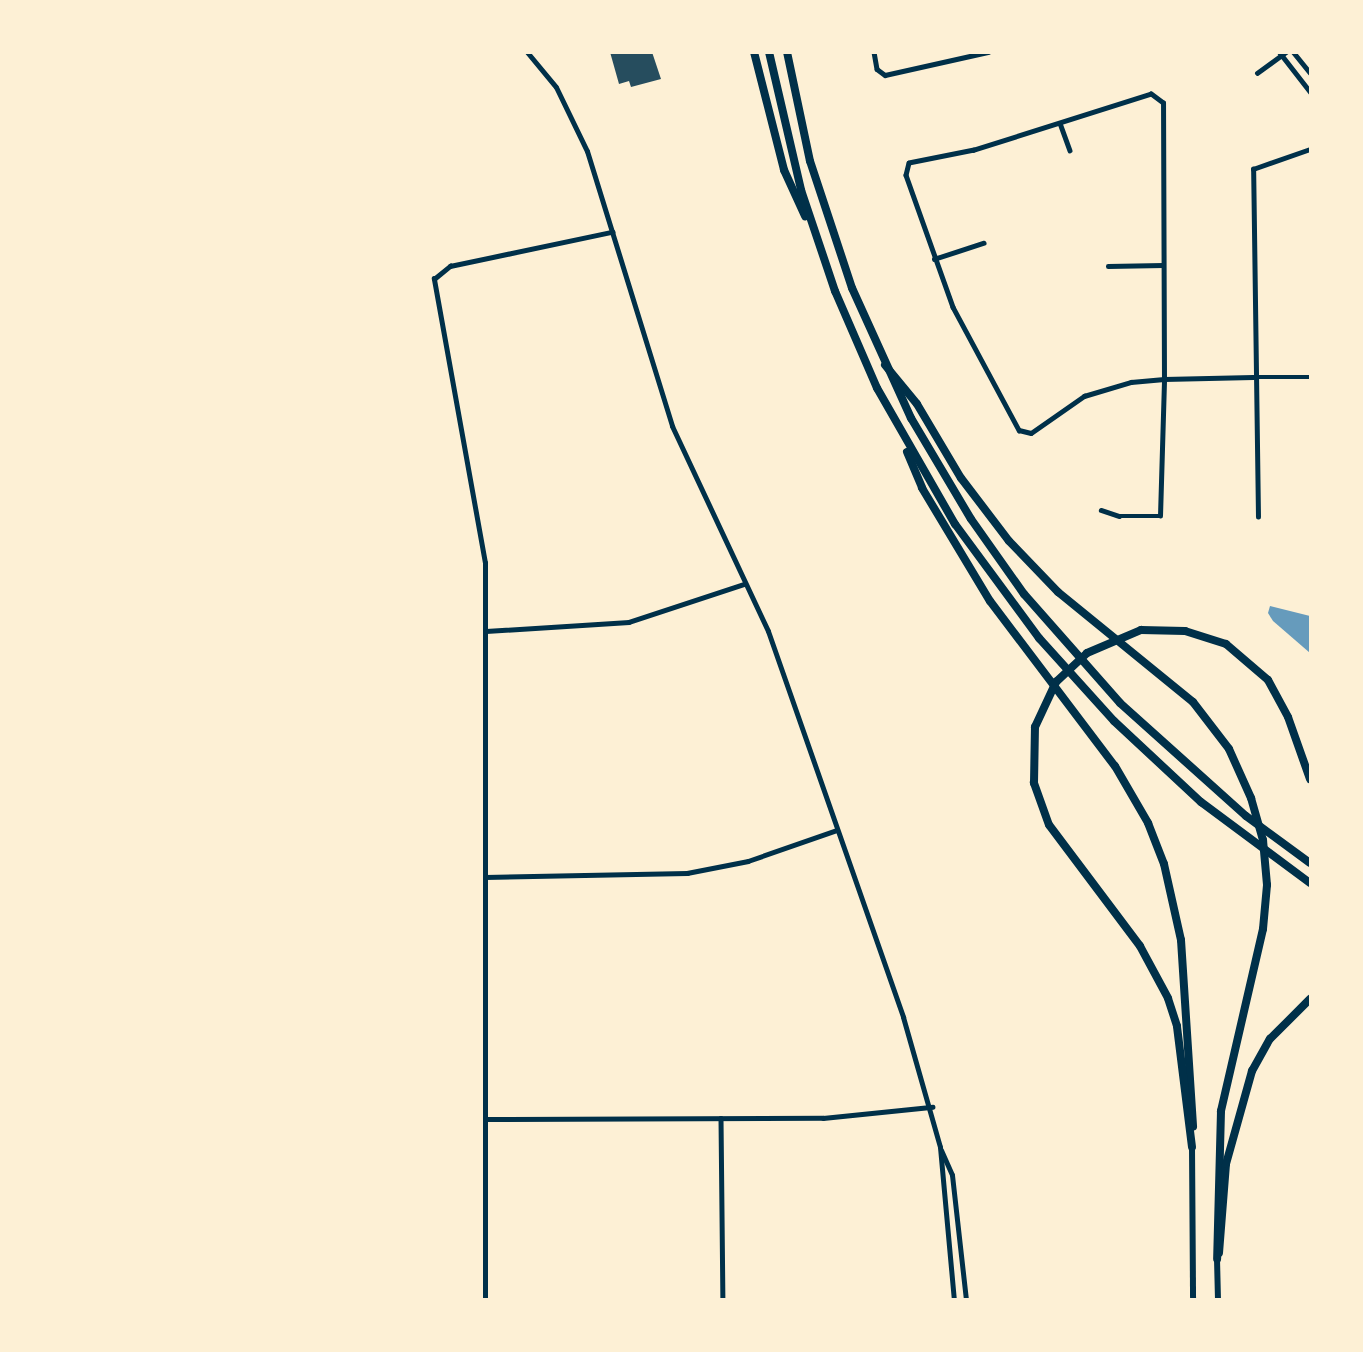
<!DOCTYPE html>
<html>
<head>
<meta charset="utf-8">
<style>
	body { margin:0 }
	#map { position:relative; width:1363px; height:1352px; overflow:hidden; background:#fdf0d5; font-family:Signika,sans-serif }
	div>[style] { position:absolute }
	.water>* { inset:0; background:#669bbc }
	.building>* { inset:0; background:#264d5e }
	.minor>* { height:4.5px; margin:-2.25px; padding:0 2.25px; transform-origin:2.25px; border-radius:2.25px; background:#003049 }
	.tertiary>* { height:5px; margin:-2.5px; padding:0 2.5px; transform-origin:2.5px; border-radius:2.5px; background:#003049 }
	.primary>* { height:6px; margin:-3px; padding:0 3px; transform-origin:3px; border-radius:3px; background:#003049 }
	.motorway>* { height:8px; margin:-4px; padding:0 4px; transform-origin:4px; border-radius:4px; background:#003049 }
	span { translate:-50% -50%; white-space:nowrap; text-align:center; line-height:1.15; -webkit-text-stroke:7px #fdf0d5; paint-order:stroke }
	.frame { position:absolute; inset:0; border:54px solid #fdf0d5; pointer-events:none }
</style>
</head>
<body>
<div id="map">
	<div class="water">
		<i style="clip-path:polygon(1270px 606px,1310px 616px,1310px 653px,1273px 621px,1268px 613px)"></i>
	</div>
	<div class="building">
		<i style="clip-path:polygon(610px 52px,652px 52px,661px 79px,631px 87px,629px 81px,619px 84px)"></i>
	</div>
	<div class="minor">
		<i style="left:874px;top:52px;width:17px;rotate:80deg"></i>
		<i style="left:877px;top:69px;width:10px;rotate:37deg"></i>
		<i style="left:885px;top:75px;width:106px;rotate:-12.6deg"></i>
		<i style="left:1257px;top:73px;width:36px;rotate:-36deg"></i>
		<i style="left:1060px;top:123px;width:29px;rotate:70deg"></i>
		<i style="left:934px;top:259px;width:52px;rotate:-18.1deg"></i>
		<i style="left:1108px;top:266px;width:55px;rotate:-1deg"></i>
		<i style="left:1101px;top:510px;width:19px;rotate:18deg"></i>
		<i style="left:1119px;top:516px;width:41px"></i>
		<i style="left:1160px;top:516px;width:137px;rotate:-88.3deg"></i>
		<i style="left:1164px;top:379px;width:276px;rotate:-90.2deg"></i>
		<i style="left:1163px;top:103px;width:15px;rotate:-143deg"></i>
		<i style="left:1151px;top:94px;width:186px;rotate:162.4deg"></i>
		<i style="left:974px;top:150px;width:66px;rotate:168.7deg"></i>
		<i style="left:909px;top:163px;width:12px;rotate:104deg"></i>
		<i style="left:906px;top:175px;width:140px;rotate:70.4deg"></i>
		<i style="left:953px;top:307px;width:140px;rotate:61.8deg"></i>
		<i style="left:1019px;top:430px;width:12px;rotate:14deg"></i>
		<i style="left:1031px;top:433px;width:65px;rotate:-34.9deg"></i>
		<i style="left:1084px;top:396px;width:49px;rotate:-16.6deg"></i>
		<i style="left:1131px;top:382px;width:33px;rotate:-5deg"></i>
		<i style="left:1164px;top:379px;width:89px;rotate:-1.3deg"></i>
		<i style="left:1253px;top:377px;width:57px"></i>
		<i style="left:1258px;top:517px;width:348px;rotate:-90.8deg"></i>
		<i style="left:1253px;top:169px;width:60px;rotate:-19.3deg"></i>
		<i style="left:486px;top:631px;width:143px;rotate:-3.6deg"></i>
		<i style="left:629px;top:622px;width:121px;rotate:-18.3deg"></i>
		<i style="left:485px;top:877px;width:202px;rotate:-1.1deg"></i>
		<i style="left:687px;top:873px;width:62px;rotate:-11.1deg"></i>
		<i style="left:748px;top:861px;width:94px;rotate:-19.2deg"></i>
		<i style="left:721px;top:1118px;width:182px;rotate:89.4deg"></i>
		<i style="left:487px;top:1119px;width:336px;rotate:-0.2deg"></i>
		<i style="left:823px;top:1118px;width:110px;rotate:-5.8deg"></i>
		<i style="left:485px;top:1300px;width:737px;rotate:-90deg"></i>
		<i style="left:485px;top:563px;width:289px;rotate:-100.2deg"></i>
		<i style="left:434px;top:279px;width:21px;rotate:-39deg"></i>
		<i style="left:450px;top:266px;width:166px;rotate:-11.9deg"></i>
	</div>
	<div class="tertiary">
		<i style="left:527px;top:52px;width:45px;rotate:50.4deg"></i>
		<i style="left:556px;top:87px;width:71px;rotate:64.2deg"></i>
		<i style="left:587px;top:151px;width:288px;rotate:72.8deg"></i>
		<i style="left:672px;top:426px;width:226px;rotate:64.9deg"></i>
		<i style="left:768px;top:631px;width:409px;rotate:70.7deg"></i>
		<i style="left:903px;top:1017px;width:135px;rotate:74.1deg"></i>
		<i style="left:940px;top:1147px;width:154px;rotate:84.8deg"></i>
		<i style="left:1279px;top:52px;width:51px;rotate:52.2deg"></i>
		<i style="left:1293px;top:52px;width:27px;rotate:51deg"></i>
		<i style="left:941px;top:1150px;width:27px;rotate:66deg"></i>
		<i style="left:952px;top:1175px;width:126px;rotate:83.6deg"></i>
	</div>
	<div class="primary">
		<i style="left:1192px;top:1147px;width:153px;rotate:89.6deg"></i>
		<i style="left:1217px;top:1259px;width:41px;rotate:88.6deg"></i>
	</div>
	<div class="motorway">
		<i style="left:754px;top:52px;width:122px;rotate:75.7deg"></i>
		<i style="left:784px;top:170px;width:51px;rotate:65.5deg"></i>
		<i style="left:769px;top:52px;width:142px;rotate:76.9deg"></i>
		<i style="left:801px;top:190px;width:107px;rotate:71.4deg"></i>
		<i style="left:835px;top:291px;width:106px;rotate:66.6deg"></i>
		<i style="left:877px;top:388px;width:157px;rotate:60.2deg"></i>
		<i style="left:955px;top:524px;width:142px;rotate:53.6deg"></i>
		<i style="left:1039px;top:638px;width:112px;rotate:47.9deg"></i>
		<i style="left:1114px;top:721px;width:119px;rotate:43deg"></i>
		<i style="left:1201px;top:802px;width:136px;rotate:36.6deg"></i>
		<i style="left:787px;top:52px;width:111px;rotate:78.1deg"></i>
		<i style="left:810px;top:161px;width:134px;rotate:71.7deg"></i>
		<i style="left:852px;top:288px;width:143px;rotate:65.6deg"></i>
		<i style="left:911px;top:418px;width:117px;rotate:59.3deg"></i>
		<i style="left:971px;top:519px;width:92px;rotate:54.8deg"></i>
		<i style="left:1024px;top:594px;width:145px;rotate:48.6deg"></i>
		<i style="left:1120px;top:703px;width:169px;rotate:41.9deg"></i>
		<i style="left:1246px;top:816px;width:79px;rotate:36.3deg"></i>
		<i style="left:885px;top:365px;width:50px;rotate:50.6deg"></i>
		<i style="left:917px;top:404px;width:86px;rotate:59.3deg"></i>
		<i style="left:961px;top:478px;width:79px;rotate:52.7deg"></i>
		<i style="left:1009px;top:541px;width:71px;rotate:46.1deg"></i>
		<i style="left:1058px;top:592px;width:174px;rotate:39.2deg"></i>
		<i style="left:1193px;top:702px;width:59px;rotate:52.5deg"></i>
		<i style="left:1229px;top:749px;width:54px;rotate:65.8deg"></i>
		<i style="left:1251px;top:798px;width:44px;rotate:74.1deg"></i>
		<i style="left:1263px;top:840px;width:45px;rotate:84.9deg"></i>
		<i style="left:1267px;top:885px;width:44px;rotate:95.2deg"></i>
		<i style="left:1263px;top:929px;width:187px;rotate:103deg"></i>
		<i style="left:1221px;top:1111px;width:148px;rotate:91.5deg"></i>
		<i style="left:907px;top:452px;width:39px;rotate:67deg"></i>
		<i style="left:922px;top:488px;width:132px;rotate:59deg"></i>
		<i style="left:990px;top:601px;width:207px;rotate:52.9deg"></i>
		<i style="left:1115px;top:766px;width:66px;rotate:59.9deg"></i>
		<i style="left:1148px;top:823px;width:44px;rotate:68.7deg"></i>
		<i style="left:1164px;top:864px;width:78px;rotate:77.4deg"></i>
		<i style="left:1181px;top:940px;width:187px;rotate:86.3deg"></i>
		<i style="left:1192px;top:1147px;width:122px;rotate:-97.1deg"></i>
		<i style="left:1177px;top:1026px;width:29px;rotate:-108deg"></i>
		<i style="left:1168px;top:998px;width:59px;rotate:-118.3deg"></i>
		<i style="left:1140px;top:946px;width:151px;rotate:-126.9deg"></i>
		<i style="left:1049px;top:825px;width:45px;rotate:-109.7deg"></i>
		<i style="left:1034px;top:783px;width:56px;rotate:-89deg"></i>
		<i style="left:1035px;top:727px;width:50px;rotate:-65deg"></i>
		<i style="left:1056px;top:682px;width:42px;rotate:-43.1deg"></i>
		<i style="left:1087px;top:653px;width:59px;rotate:-23.1deg"></i>
		<i style="left:1141px;top:630px;width:44px;rotate:1.3deg"></i>
		<i style="left:1185px;top:631px;width:43px;rotate:17.6deg"></i>
		<i style="left:1226px;top:644px;width:55px;rotate:40.6deg"></i>
		<i style="left:1268px;top:680px;width:42px;rotate:61.6deg"></i>
		<i style="left:1288px;top:717px;width:66px;rotate:70.5deg"></i>
		<i style="left:1219px;top:1253px;width:89px;rotate:-85.5deg"></i>
		<i style="left:1226px;top:1164px;width:97px;rotate:-74.4deg"></i>
		<i style="left:1252px;top:1071px;width:37px;rotate:-61deg"></i>
		<i style="left:1270px;top:1039px;width:57px;rotate:-45deg"></i>
	</div>
	<div class="frame"></div>
</div>
</body>
</html>
